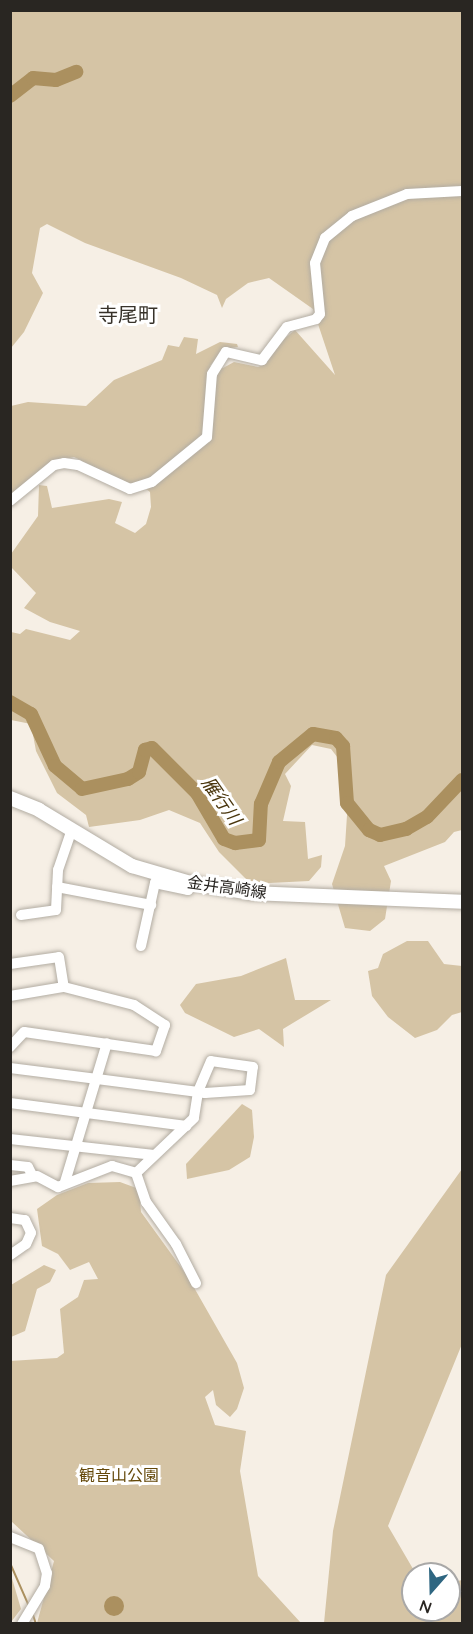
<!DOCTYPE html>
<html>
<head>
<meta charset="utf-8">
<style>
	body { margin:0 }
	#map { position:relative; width:473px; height:1634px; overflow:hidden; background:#f6efe5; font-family:Quicksand,"Noto Sans JP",sans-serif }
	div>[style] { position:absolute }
	.green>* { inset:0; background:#d5c4a5 }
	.water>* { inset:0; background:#ab905f }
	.round { border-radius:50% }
	.stream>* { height:2px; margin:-1px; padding:0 1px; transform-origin:1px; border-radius:1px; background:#ab905f }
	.river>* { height:14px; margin:-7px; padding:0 7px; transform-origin:7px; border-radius:7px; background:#ab905f }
	.roads { filter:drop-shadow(0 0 2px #b2aca2) drop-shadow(0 0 2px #b2aca2) }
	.minor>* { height:10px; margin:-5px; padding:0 5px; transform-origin:5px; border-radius:5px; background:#fff }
	.major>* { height:14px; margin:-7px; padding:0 7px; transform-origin:7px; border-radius:7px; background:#fff }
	span { translate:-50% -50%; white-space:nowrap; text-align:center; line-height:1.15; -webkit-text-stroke:6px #fff; paint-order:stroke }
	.street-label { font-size:16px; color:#292622 }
	.park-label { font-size:16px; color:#644809 }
	.water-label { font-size:18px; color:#4a360d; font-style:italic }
	.quarter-label { font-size:20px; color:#37322a }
	.frame { position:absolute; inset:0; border:12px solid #292622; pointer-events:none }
	.north { position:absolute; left:401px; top:1562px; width:60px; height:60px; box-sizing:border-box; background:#fff; border:2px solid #a9a8a7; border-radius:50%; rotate:200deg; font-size:16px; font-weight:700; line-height:24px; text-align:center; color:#292622 }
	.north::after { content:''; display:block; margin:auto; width:21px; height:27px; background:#2e6681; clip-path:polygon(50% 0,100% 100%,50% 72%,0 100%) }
</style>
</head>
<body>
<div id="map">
	<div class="green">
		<i style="clip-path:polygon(11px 11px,462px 11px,462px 830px,454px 832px,445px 842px,384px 866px,391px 881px,385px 919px,370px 931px,345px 928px,332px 884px,345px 846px,347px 815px,341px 762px,331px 749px,312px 745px,285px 774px,291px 786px,283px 821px,305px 822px,308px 859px,322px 855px,321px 867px,309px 881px,251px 884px,219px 852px,200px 823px,169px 810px,140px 820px,89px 827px,86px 815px,57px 793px,36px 751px,31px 724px,11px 720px,11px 632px,20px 634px,26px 629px,70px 640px,80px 631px,50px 622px,24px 608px,36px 593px,11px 567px,11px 554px,38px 516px,39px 485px,47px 486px,52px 508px,109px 499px,122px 502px,115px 523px,135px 533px,146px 524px,151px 507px,150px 492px,140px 484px,127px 483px,74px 457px,52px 462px,11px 497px,11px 406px,28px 402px,86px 406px,114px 380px,162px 360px,168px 345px,179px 347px,184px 337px,198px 339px,196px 354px,220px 342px,237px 344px,238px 347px,223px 349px,210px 366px,223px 368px,234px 362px,258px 367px,266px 364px,279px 343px,295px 330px,335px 375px,313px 309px,269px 278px,248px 283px,226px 299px,222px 308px,217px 295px,181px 278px,85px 243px,47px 224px,40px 228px,32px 273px,43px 293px,24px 332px,11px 348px)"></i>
		<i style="clip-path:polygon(407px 941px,428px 941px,444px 964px,462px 966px,462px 1012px,452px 1015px,437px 1030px,415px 1038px,388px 1017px,372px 996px,368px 971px,378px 968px,383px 954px)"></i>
		<i style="clip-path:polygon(286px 958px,295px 1000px,331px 1000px,283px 1029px,284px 1047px,259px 1029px,234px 1037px,185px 1013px,180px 1005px,196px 984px,241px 976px)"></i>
		<i style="clip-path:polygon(242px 1104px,252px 1110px,254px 1137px,250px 1157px,229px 1170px,187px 1179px,186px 1164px)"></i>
		<i style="clip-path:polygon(462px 1169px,462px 1344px,388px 1526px,416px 1574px,413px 1610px,449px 1610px,449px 1583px,462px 1580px,462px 1623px,324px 1623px,333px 1531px,386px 1275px)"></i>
		<i style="clip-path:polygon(120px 1182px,139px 1189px,141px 1212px,188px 1277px,237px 1363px,244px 1388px,237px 1409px,230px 1417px,216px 1405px,213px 1390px,205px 1397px,215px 1425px,246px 1431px,240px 1471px,258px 1576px,301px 1623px,37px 1623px,54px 1561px,11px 1521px,10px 1361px,57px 1358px,64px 1353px,60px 1309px,78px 1297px,84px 1280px,98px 1279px,89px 1262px,70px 1270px,58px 1254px,42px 1246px,37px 1209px,57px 1195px,88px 1183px)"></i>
		<i style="clip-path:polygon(44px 1265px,56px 1270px,50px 1282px,37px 1289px,25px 1331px,11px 1337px,11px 1285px)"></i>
		<i style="clip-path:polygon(11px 1575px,21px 1609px,11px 1622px,10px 1622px)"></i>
	</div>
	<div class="water">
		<i class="round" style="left:104px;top:1596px;width:20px;height:20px"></i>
	</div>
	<div class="stream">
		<i style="left:10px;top:1563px;width:45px;rotate:66.3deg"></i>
		<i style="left:33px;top:1615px;width:9px;rotate:72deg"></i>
	</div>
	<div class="river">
		<i style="left:10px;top:96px;width:29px;rotate:-38deg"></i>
		<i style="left:33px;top:78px;width:23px;rotate:5deg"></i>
		<i style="left:56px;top:80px;width:22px;rotate:-22deg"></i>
		<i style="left:10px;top:702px;width:24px;rotate:30deg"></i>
		<i style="left:31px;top:714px;width:57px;rotate:65.2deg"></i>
		<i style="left:55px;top:766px;width:35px;rotate:40deg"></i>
		<i style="left:82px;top:789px;width:47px;rotate:-12.3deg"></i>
		<i style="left:128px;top:779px;width:13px;rotate:-32deg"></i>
		<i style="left:139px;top:772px;width:23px;rotate:-75deg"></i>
		<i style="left:145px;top:750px;width:7px;rotate:-16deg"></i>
		<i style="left:152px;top:748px;width:64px;rotate:45deg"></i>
		<i style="left:197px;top:793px;width:53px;rotate:59.6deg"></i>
		<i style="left:224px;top:839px;width:12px;rotate:20deg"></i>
		<i style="left:235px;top:843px;width:24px;rotate:-7deg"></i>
		<i style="left:259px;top:840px;width:36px;rotate:-87deg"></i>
		<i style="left:261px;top:804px;width:46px;rotate:-66.8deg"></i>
		<i style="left:279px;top:762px;width:44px;rotate:-39.5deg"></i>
		<i style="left:313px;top:734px;width:23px;rotate:10deg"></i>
		<i style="left:336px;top:738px;width:11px;rotate:49deg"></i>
		<i style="left:343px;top:746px;width:57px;rotate:86deg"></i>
		<i style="left:347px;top:803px;width:35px;rotate:51deg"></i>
		<i style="left:369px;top:830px;width:12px;rotate:24deg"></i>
		<i style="left:380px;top:835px;width:27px;rotate:-13deg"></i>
		<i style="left:406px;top:829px;width:24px;rotate:-30deg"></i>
		<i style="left:427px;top:817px;width:51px;rotate:-46.6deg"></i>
	</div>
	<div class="roads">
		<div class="minor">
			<i style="left:10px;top:501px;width:57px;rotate:-39.3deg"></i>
			<i style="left:54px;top:465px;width:10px;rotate:-11deg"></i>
			<i style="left:64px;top:463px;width:14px;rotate:8deg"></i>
			<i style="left:78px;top:465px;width:57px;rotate:24.8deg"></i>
			<i style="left:130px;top:489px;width:23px;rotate:-18deg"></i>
			<i style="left:152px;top:482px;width:71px;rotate:-39.3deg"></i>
			<i style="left:207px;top:437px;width:63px;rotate:-85.5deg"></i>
			<i style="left:212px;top:374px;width:26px;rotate:-58deg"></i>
			<i style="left:226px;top:352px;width:37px;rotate:13deg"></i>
			<i style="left:262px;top:360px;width:41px;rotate:-52.9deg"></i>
			<i style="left:287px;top:327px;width:30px;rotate:-15deg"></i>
			<i style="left:316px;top:319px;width:6px;rotate:-51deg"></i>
			<i style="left:320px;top:314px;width:51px;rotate:-95.6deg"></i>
			<i style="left:315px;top:263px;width:27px;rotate:-68deg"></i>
			<i style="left:325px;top:238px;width:35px;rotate:-39deg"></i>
			<i style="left:352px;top:216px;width:59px;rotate:-21.8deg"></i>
			<i style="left:407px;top:194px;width:55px;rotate:-3.1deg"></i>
			<i style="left:57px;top:887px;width:96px;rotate:10.8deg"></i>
			<i style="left:21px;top:915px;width:35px;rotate:-8deg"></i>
			<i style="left:56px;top:910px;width:40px;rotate:-87.1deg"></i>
			<i style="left:58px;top:870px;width:43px;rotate:-71.1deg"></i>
			<i style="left:141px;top:946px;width:65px;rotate:-77.5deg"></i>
			<i style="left:155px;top:883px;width:34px;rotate:12deg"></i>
			<i style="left:188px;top:890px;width:7px;rotate:-74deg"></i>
			<i style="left:10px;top:964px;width:49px;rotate:-8.1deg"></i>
			<i style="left:59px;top:957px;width:30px;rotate:81deg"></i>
			<i style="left:10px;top:996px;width:55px;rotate:-9.5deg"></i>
			<i style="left:64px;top:987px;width:72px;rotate:14.4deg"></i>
			<i style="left:134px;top:1005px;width:37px;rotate:33deg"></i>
			<i style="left:165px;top:1025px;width:28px;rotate:109deg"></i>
			<i style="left:156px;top:1051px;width:133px;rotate:-171.8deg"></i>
			<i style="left:24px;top:1032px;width:21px;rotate:133deg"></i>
			<i style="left:10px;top:1068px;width:88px;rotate:7.2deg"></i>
			<i style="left:97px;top:1079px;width:102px;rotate:7.3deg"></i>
			<i style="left:198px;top:1092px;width:7px;rotate:8deg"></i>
			<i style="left:205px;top:1093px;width:45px;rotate:-3.8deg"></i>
			<i style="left:250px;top:1090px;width:23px;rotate:-83deg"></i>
			<i style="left:253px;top:1067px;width:42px;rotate:-171.9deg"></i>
			<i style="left:211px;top:1061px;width:34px;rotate:113deg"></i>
			<i style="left:198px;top:1092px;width:26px;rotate:99deg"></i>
			<i style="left:194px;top:1118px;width:80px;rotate:136.5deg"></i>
			<i style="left:10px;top:1103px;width:178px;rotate:7.4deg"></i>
			<i style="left:10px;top:1139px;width:145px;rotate:6.3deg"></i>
			<i style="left:10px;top:1165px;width:18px;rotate:6deg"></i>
			<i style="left:28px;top:1167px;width:9px;rotate:63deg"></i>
			<i style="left:10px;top:1181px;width:27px;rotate:-10deg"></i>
			<i style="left:37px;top:1176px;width:24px;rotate:28deg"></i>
			<i style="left:58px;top:1187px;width:58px;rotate:-21.3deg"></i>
			<i style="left:112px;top:1166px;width:25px;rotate:16deg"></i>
			<i style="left:136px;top:1173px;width:31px;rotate:71deg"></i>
			<i style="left:146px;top:1202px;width:52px;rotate:54.5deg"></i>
			<i style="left:176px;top:1244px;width:44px;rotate:62.9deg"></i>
			<i style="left:65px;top:1182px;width:145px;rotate:-73.2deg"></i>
			<i style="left:10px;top:1218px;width:15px;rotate:8deg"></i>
			<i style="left:25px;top:1220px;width:14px;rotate:65deg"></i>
			<i style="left:31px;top:1233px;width:12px;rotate:114deg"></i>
			<i style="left:26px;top:1244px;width:19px;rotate:145deg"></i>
			<i style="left:10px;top:1537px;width:31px;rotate:22deg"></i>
			<i style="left:39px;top:1549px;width:25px;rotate:72deg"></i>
			<i style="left:47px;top:1573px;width:13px;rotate:99deg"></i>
			<i style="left:45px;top:1586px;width:44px;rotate:121.2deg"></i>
		</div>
		<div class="major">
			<i style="left:10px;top:798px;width:31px;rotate:22deg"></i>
			<i style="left:39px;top:810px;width:109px;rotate:31.1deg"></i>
			<i style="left:132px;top:866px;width:60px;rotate:16.3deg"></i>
			<i style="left:190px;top:883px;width:62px;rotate:9.3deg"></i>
			<i style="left:251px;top:893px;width:211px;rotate:2.4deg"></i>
		</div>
	</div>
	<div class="street-label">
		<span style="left:227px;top:887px;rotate:8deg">金井高崎線</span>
	</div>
	<div class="park-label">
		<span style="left:119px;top:1475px">観音山公園</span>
	</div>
	<div class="water-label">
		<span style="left:221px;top:801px;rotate:55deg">雁行川</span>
	</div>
	<div class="quarter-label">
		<span style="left:128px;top:314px">寺尾町</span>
	</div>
	<div class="frame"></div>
	<div class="north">N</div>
</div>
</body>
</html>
